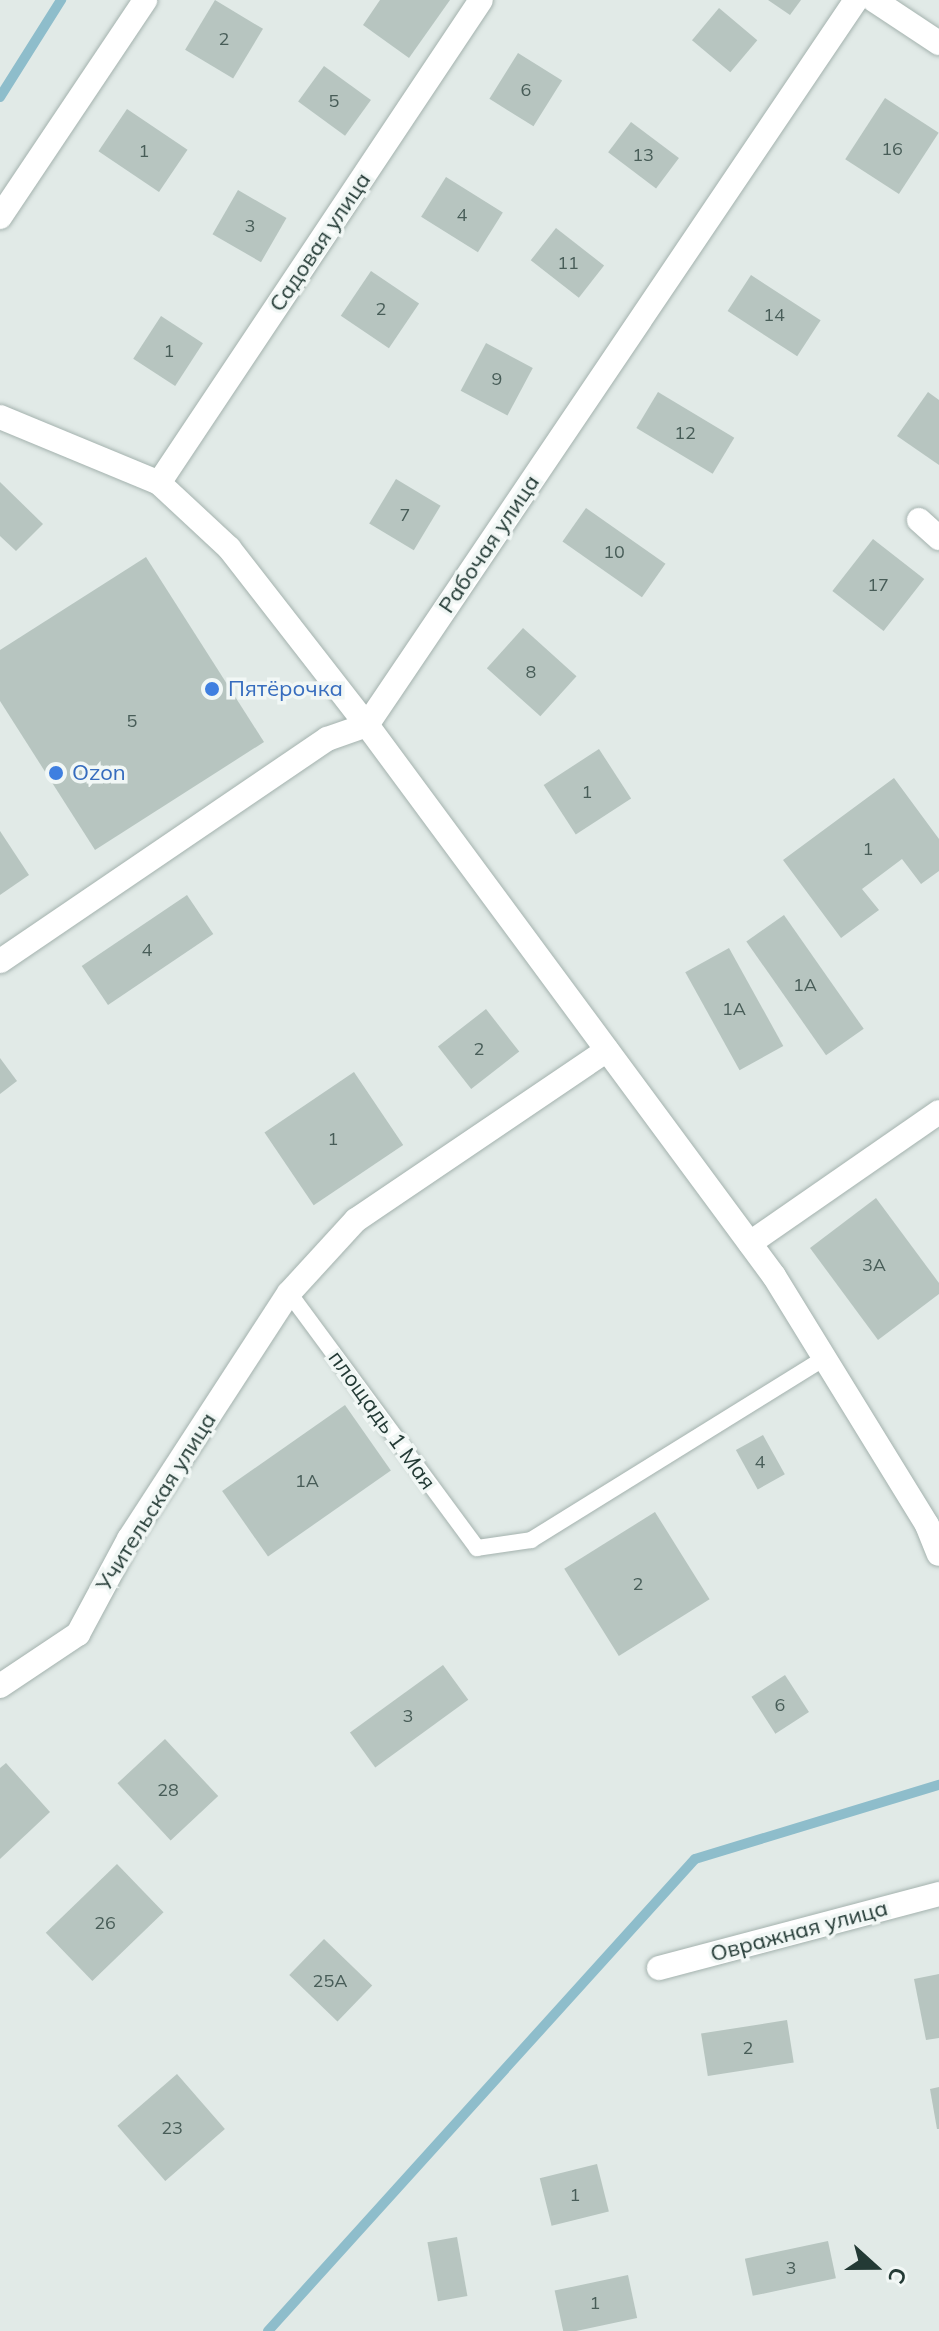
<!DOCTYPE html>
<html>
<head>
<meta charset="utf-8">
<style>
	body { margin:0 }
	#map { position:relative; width:939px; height:2331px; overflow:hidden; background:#e1eae7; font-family:Mulish,sans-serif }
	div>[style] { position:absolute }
	.stream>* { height:10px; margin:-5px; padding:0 5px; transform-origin:5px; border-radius:5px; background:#8ebdcb }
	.building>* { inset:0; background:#b7c5c0; transform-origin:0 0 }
	.roads { filter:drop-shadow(0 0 2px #a4b2ae) drop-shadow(0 0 2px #a4b2ae) }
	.lane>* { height:16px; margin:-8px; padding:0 8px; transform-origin:8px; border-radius:8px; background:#fff }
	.street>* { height:24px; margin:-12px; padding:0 12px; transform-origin:12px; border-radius:12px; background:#fff }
	.secondary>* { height:24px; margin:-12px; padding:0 12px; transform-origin:12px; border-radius:12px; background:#fff }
	.dots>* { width:22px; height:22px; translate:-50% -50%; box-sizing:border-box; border:4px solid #f1f7f5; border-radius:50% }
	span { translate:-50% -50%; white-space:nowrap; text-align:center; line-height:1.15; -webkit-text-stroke:7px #f1f7f5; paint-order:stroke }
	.number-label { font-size:18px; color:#485d58 }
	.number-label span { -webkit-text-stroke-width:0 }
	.street-label { font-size:22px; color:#233a35 }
	.shop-label { font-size:22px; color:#366cbe }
	.left { translate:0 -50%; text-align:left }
	.north { position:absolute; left:835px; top:2227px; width:80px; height:80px; -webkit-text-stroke:6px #f1f7f5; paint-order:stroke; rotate:111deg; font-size:22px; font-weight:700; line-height:32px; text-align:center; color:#233a35 }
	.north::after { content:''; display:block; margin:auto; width:28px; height:36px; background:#233a35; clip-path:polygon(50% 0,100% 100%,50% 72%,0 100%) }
</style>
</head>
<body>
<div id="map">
	<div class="stream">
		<i style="left:0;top:97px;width:115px;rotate:-57.8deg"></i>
		<i style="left:268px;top:2331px;width:636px;rotate:-47.87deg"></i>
		<i style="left:695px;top:1859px;width:255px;rotate:-16.9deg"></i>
	</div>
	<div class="building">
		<i style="left:215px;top:0;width:56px;height:58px;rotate:31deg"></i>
		<i style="clip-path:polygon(380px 0,450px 0,409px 58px,363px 25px)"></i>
		<i style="clip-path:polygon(768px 0,801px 0,790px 15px)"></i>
		<i style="left:719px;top:8px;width:50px;height:42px;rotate:40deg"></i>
		<i style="left:518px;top:53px;width:52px;height:54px;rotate:32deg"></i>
		<i style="left:324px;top:66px;width:58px;height:44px;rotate:36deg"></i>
		<i style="left:885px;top:98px;width:64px;height:73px;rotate:33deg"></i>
		<i style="left:127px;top:109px;width:73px;height:51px;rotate:34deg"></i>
		<i style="left:631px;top:122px;width:60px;height:38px;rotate:37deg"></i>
		<i style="left:446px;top:177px;width:67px;height:47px;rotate:32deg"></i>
		<i style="left:238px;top:190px;width:56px;height:51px;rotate:30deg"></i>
		<i style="left:556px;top:228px;width:61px;height:41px;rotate:38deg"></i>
		<i style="left:371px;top:271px;width:58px;height:54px;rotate:34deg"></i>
		<i style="left:751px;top:275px;width:83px;height:43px;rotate:33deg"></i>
		<i style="left:161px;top:316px;width:50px;height:51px;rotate:33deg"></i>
		<i style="left:486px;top:343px;width:53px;height:54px;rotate:28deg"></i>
		<i style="left:658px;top:392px;width:89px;height:42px;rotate:31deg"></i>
		<i style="clip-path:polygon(928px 392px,939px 400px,939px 465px,897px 436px)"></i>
		<i style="left:396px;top:479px;width:52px;height:52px;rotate:31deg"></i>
		<i style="clip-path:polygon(0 482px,43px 524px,16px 551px,0 536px)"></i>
		<i style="left:586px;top:508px;width:97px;height:41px;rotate:35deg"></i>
		<i style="left:873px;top:539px;width:65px;height:66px;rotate:38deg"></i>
		<i style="clip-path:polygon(146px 557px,264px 742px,95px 850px,0 701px,0 650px)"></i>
		<i style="left:523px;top:628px;width:72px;height:54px;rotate:42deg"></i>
		<i style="left:599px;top:749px;width:59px;height:66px;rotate:57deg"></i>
		<i style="clip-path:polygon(894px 778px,939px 839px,939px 871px,921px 884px,902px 859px,862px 889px,879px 910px,841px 938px,783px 860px)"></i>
		<i style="clip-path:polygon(0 831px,29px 875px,0 895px)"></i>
		<i style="left:187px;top:895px;width:47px;height:127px;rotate:56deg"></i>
		<i style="left:784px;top:915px;width:139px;height:46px;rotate:55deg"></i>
		<i style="left:729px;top:948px;width:112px;height:50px;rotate:61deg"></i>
		<i style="left:486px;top:1009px;width:54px;height:61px;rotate:52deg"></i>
		<i style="clip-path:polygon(0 1058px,17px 1081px,0 1094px)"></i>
		<i style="left:354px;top:1072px;width:88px;height:108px;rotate:56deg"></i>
		<i style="clip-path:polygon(876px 1198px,939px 1283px,939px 1294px,878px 1340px,810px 1248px)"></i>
		<i style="left:345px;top:1405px;width:80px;height:150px;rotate:55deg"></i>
		<i style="left:763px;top:1435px;width:45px;height:31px;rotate:61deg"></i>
		<i style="left:655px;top:1512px;width:103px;height:107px;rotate:58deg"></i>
		<i style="left:443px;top:1665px;width:43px;height:115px;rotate:54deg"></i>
		<i style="left:785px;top:1675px;width:44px;height:40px;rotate:57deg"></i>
		<i style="left:165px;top:1739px;width:78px;height:65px;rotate:47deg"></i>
		<i style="clip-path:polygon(6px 1763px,50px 1812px,0 1859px,0 1768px)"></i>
		<i style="left:117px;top:1864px;width:67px;height:99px;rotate:46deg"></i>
		<i style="left:324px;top:1939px;width:67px;height:50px;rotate:44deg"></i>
		<i style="clip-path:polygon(939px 1974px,939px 2038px,926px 2040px,914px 1979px)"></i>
		<i style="left:787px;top:2020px;width:43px;height:87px;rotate:81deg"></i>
		<i style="left:177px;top:2074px;width:73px;height:79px;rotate:49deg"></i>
		<i style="clip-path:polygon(939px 2087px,939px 2129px,937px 2129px,930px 2089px)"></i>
		<i style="left:597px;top:2164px;width:49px;height:59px;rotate:76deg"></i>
		<i style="left:457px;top:2237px;width:60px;height:30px;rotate:80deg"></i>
		<i style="left:828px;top:2241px;width:38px;height:85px;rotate:78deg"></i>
		<i style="left:628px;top:2275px;width:44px;height:75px;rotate:78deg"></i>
	</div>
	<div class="roads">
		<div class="lane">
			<i style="left:289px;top:1293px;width:317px;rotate:53.6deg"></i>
			<i style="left:477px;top:1548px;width:55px;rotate:-8.4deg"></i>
			<i style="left:531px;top:1540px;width:346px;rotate:-31.8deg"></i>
		</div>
		<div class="street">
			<i style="left:874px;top:0;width:78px;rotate:33.5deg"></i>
			<i style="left:0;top:217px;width:261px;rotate:-56.2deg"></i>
			<i style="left:0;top:417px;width:172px;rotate:22.5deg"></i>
			<i style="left:159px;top:483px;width:96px;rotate:42.9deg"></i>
			<i style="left:229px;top:548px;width:224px;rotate:52.1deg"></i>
			<i style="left:367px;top:725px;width:42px;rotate:160.7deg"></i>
			<i style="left:327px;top:739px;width:395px;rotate:145.8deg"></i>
			<i style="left:159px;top:483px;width:580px;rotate:-56.31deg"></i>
			<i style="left:919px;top:520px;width:27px;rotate:42deg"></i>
			<i style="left:750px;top:1243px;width:230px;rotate:-34.7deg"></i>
			<i style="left:0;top:1686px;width:94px;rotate:-33.7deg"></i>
			<i style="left:78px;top:1634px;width:108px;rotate:-61.8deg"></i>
			<i style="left:129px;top:1539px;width:293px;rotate:-57deg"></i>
			<i style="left:289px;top:1293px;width:99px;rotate:-47.5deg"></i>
			<i style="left:356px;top:1220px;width:303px;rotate:-34.1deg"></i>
			<i style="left:659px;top:1968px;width:290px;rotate:-14.8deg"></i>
		</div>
		<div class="secondary">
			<i style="left:856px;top:0;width:874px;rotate:124deg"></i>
			<i style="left:367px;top:725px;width:685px;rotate:53.55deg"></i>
			<i style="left:774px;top:1276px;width:292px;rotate:58.4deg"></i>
			<i style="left:927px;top:1525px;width:31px;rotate:68deg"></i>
		</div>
	</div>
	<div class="dots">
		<i style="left:212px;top:689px;background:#3f7fe0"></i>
		<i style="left:56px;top:773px;background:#3f7fe0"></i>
	</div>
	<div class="number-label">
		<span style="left:224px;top:39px">2</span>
		<span style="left:526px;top:90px">6</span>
		<span style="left:334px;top:101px">5</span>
		<span style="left:892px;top:149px">16</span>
		<span style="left:144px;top:151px">1</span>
		<span style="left:643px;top:155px">13</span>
		<span style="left:462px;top:215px">4</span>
		<span style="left:250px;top:226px">3</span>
		<span style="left:568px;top:263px">11</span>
		<span style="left:381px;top:309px">2</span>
		<span style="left:774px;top:315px">14</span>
		<span style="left:169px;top:351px">1</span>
		<span style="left:497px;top:379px">9</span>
		<span style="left:685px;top:433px">12</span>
		<span style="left:405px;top:515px">7</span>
		<span style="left:614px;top:552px">10</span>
		<span style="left:878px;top:585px">17</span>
		<span style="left:531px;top:672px">8</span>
		<span style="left:132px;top:721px">5</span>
		<span style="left:587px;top:792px">1</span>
		<span style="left:868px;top:849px">1</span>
		<span style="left:147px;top:950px">4</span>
		<span style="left:805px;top:985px">1А</span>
		<span style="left:734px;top:1009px">1А</span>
		<span style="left:479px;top:1049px">2</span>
		<span style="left:333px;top:1139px">1</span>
		<span style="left:874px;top:1265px">3А</span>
		<span style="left:760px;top:1462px">4</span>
		<span style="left:307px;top:1481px">1А</span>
		<span style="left:638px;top:1584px">2</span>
		<span style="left:780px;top:1705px">6</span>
		<span style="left:408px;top:1716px">3</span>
		<span style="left:168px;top:1790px">28</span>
		<span style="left:105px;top:1923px">26</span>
		<span style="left:330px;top:1981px">25А</span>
		<span style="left:748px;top:2048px">2</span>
		<span style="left:172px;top:2128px">23</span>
		<span style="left:575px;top:2195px">1</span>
		<span style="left:791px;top:2268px">3</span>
		<span style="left:595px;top:2303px">1</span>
	</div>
	<div class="street-label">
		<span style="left:320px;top:242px;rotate:-56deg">Садовая улица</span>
		<span style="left:489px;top:544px;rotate:-56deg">Рабочая улица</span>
		<span style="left:382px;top:1420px;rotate:54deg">площадь 1 Мая</span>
		<span style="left:156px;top:1502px;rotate:-58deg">Учительская улица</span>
		<span style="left:799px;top:1931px;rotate:-15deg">Овражная улица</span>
	</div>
	<div class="shop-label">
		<span class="left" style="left:228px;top:689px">Пятёрочка</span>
		<span class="left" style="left:72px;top:773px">Ozon</span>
	</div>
	<div class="north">С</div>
</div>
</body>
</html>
